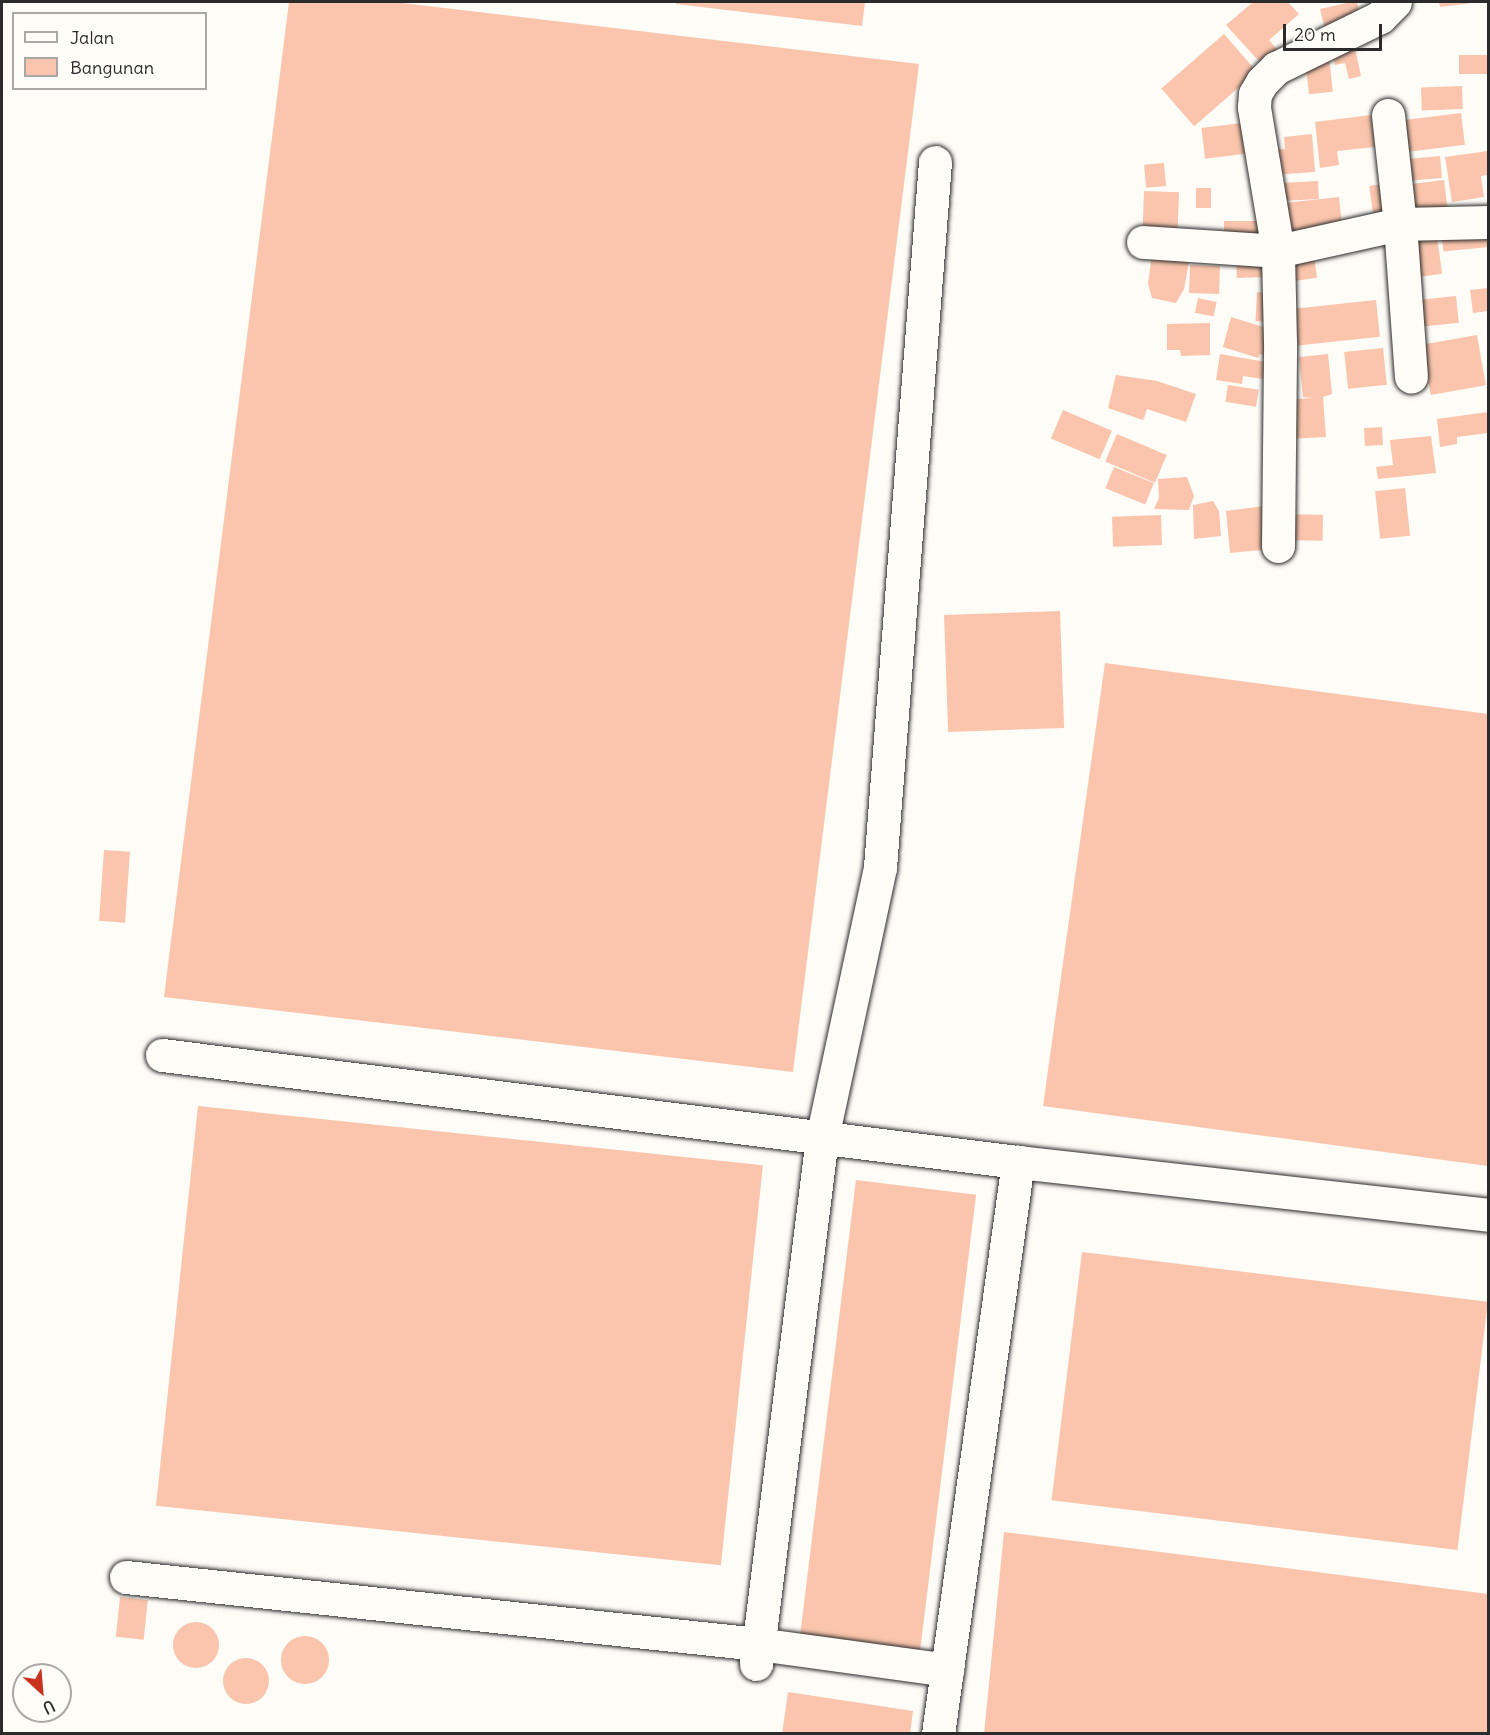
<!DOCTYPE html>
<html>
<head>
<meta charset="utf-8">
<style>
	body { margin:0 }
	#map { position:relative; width:1490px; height:1735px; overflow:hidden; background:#fdfcf7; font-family:Delius,sans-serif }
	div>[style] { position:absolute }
	.building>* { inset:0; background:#fac5ac; transform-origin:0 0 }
	.round { border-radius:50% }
	.roads { filter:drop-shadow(0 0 2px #2b2b2b) drop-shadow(0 0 2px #2b2b2b) }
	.minor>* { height:33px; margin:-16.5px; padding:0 16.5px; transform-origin:16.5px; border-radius:16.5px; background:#fdfcf7 }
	span { translate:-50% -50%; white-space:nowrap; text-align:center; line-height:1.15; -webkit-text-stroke:4.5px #fdfcf7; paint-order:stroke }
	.frame { position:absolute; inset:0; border:3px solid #2b2b2b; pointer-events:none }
	.legend { position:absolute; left:12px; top:12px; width:195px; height:78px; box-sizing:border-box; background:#fdfcf7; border:2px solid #a9a8a5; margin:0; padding:8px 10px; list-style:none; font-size:18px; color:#2b2b2b }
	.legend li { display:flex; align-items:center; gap:12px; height:30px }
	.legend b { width:30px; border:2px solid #a9a8a5 }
	.north { position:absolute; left:12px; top:1663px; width:60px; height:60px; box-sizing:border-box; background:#fdfcf7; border:2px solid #a9a8a5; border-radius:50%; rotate:154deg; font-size:16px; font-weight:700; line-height:24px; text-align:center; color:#2b2b2b }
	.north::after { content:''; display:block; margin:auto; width:21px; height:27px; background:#c8321e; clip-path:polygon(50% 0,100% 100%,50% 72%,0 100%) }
	.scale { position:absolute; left:1283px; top:24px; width:99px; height:27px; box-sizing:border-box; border:3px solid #2b2b2b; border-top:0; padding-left:8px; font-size:18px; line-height:21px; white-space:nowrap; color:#2b2b2b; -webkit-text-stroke:4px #fdfcf7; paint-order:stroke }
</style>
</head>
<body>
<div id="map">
	<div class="building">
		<i style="clip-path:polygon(289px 2px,394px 2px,919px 64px,793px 1072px,164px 997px)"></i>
		<i style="clip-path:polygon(676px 2px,865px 2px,862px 26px,676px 4px)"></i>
		<i style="clip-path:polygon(1253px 2px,1288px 2px,1299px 14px,1269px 40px,1281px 54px,1266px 69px,1226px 25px)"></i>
		<i style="clip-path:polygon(1351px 2px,1357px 2px,1361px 20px,1325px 29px,1320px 9px)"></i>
		<i style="clip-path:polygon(1439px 2px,1472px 2px,1472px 3px,1440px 7px)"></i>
		<i style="left:1224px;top:34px;width:50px;height:83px;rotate:49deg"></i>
		<i style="clip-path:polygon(1354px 44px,1361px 76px,1349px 79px,1345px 63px,1335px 65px,1332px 48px)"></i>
		<i style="left:1488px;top:55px;width:19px;height:29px;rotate:90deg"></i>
		<i style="left:1329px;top:56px;width:36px;height:24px;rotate:84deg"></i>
		<i style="left:1462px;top:86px;width:23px;height:41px;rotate:88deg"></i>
		<i style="left:1461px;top:113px;width:32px;height:65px;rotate:83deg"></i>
		<i style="clip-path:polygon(1371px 115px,1375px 147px,1337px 151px,1339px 165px,1320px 168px,1315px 122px)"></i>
		<i style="left:1250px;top:122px;width:31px;height:49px;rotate:83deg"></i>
		<i style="clip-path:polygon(1312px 134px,1315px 172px,1270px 175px,1268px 150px,1285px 149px,1284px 137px)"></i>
		<i style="clip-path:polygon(1488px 151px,1488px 175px,1481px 176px,1484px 197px,1452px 202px,1445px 157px)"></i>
		<i style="left:1440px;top:156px;width:22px;height:42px;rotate:85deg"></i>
		<i style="left:1164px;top:163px;width:23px;height:20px;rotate:85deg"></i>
		<i style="left:1444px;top:180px;width:32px;height:37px;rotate:83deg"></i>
		<i style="left:1318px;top:181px;width:18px;height:42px;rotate:87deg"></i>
		<i style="left:1390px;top:183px;width:37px;height:21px;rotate:82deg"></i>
		<i style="left:1196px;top:188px;width:15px;height:20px"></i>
		<i style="left:1144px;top:191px;width:35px;height:47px;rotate:2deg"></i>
		<i style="clip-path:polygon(1339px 197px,1343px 233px,1315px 228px,1287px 231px,1285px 203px)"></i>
		<i style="left:1264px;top:221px;width:23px;height:40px;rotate:90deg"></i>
		<i style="left:1486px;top:227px;width:20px;height:45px;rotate:84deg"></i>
		<i style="left:1437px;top:237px;width:37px;height:29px;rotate:82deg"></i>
		<i style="clip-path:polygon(1153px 248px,1189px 262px,1184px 289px,1176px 303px,1152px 298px,1148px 283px)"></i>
		<i style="left:1313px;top:249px;width:29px;height:32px;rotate:82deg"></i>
		<i style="left:1264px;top:254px;width:23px;height:28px;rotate:88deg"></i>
		<i style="left:1190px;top:265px;width:30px;height:28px;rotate:2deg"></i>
		<i style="clip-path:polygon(1488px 288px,1488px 311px,1473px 313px,1470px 290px)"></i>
		<i style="left:1257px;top:292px;width:21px;height:29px;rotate:3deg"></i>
		<i style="left:1456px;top:296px;width:27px;height:36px;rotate:84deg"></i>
		<i style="left:1198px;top:298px;width:19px;height:15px;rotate:12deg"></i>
		<i style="left:1376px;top:300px;width:37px;height:85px;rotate:84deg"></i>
		<i style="clip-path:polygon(1231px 317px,1273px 330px,1275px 358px,1260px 354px,1258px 358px,1223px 347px)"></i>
		<i style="clip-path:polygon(1210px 323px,1210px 355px,1181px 356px,1180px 350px,1167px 350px,1167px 324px)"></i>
		<i style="left:1477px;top:335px;width:51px;height:56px;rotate:80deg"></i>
		<i style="left:1383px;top:348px;width:37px;height:39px;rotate:84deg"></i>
		<i style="clip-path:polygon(1220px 354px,1266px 362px,1263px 379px,1243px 376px,1242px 384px,1216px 380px)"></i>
		<i style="clip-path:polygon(1328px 354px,1332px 394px,1323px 397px,1326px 437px,1286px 439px,1294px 399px,1313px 398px,1303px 397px,1299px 357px)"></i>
		<i style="clip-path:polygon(1116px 375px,1157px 381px,1196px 394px,1186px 422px,1147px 409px,1143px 420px,1108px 408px)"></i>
		<i style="left:1228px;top:385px;width:31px;height:17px;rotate:9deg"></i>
		<i style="left:1063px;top:410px;width:53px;height:31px;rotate:23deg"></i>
		<i style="clip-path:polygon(1488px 412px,1488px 433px,1457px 437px,1457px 444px,1440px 447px,1437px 419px)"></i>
		<i style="left:1382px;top:427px;width:18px;height:18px;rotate:87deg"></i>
		<i style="left:1117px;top:434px;width:54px;height:30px;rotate:23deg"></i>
		<i style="clip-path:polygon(1431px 436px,1436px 473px,1378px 479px,1376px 467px,1393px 465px,1390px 440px)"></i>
		<i style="left:1114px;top:467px;width:43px;height:23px;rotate:22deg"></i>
		<i style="clip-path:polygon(1187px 477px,1194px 496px,1189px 510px,1154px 509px,1159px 498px,1158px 479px)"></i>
		<i style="left:1405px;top:488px;width:48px;height:30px;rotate:84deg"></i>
		<i style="clip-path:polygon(1213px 501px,1219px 511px,1221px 536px,1194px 539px,1193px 505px)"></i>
		<i style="clip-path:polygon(1272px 505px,1271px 549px,1230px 553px,1226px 511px)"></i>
		<i style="left:1282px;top:514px;width:41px;height:26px;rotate:1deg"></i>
		<i style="left:1161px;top:515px;width:30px;height:49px;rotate:88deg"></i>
		<i style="left:1060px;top:611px;width:117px;height:116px;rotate:88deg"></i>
		<i style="clip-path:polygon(1105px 663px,1488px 714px,1488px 1166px,1043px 1106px)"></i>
		<i style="left:104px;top:850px;width:26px;height:71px;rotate:4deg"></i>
		<i style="left:198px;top:1106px;width:568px;height:402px;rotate:6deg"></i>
		<i style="left:856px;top:1180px;width:121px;height:461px;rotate:7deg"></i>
		<i style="left:1082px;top:1252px;width:409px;height:250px;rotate:7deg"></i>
		<i style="clip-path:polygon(1004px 1532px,1488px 1594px,1488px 1734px,984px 1734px)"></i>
		<i style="left:120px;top:1597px;width:28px;height:40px;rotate:6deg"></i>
		<i class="round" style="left:173px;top:1622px;width:46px;height:46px"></i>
		<i class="round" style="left:281px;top:1636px;width:48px;height:48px"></i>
		<i class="round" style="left:223px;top:1658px;width:46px;height:46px"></i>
		<i style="clip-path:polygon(788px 1692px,913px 1711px,910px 1734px,782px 1734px)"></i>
	</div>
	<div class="roads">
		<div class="minor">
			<i style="left:1388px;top:115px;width:110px;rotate:83.7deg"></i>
			<i style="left:1400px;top:224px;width:153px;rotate:85.9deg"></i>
			<i style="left:1143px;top:242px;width:135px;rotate:3.8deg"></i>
			<i style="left:1278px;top:251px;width:146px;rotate:-99.5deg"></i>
			<i style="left:1254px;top:107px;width:13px;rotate:-86deg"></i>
			<i style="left:1255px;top:94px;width:14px;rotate:-60deg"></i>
			<i style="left:1262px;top:82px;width:20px;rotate:-45deg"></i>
			<i style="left:1276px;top:68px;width:116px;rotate:-26.1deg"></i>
			<i style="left:1380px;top:17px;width:21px;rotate:-45deg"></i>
			<i style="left:1278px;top:546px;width:204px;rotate:-89.4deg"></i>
			<i style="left:1280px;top:342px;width:91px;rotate:-91.3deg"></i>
			<i style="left:1278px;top:251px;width:125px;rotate:-12.5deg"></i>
			<i style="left:1400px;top:224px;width:88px;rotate:-1.3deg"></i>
			<i style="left:162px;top:1055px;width:863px;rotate:7.13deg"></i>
			<i style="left:1018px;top:1162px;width:473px;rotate:6.4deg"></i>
			<i style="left:126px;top:1577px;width:636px;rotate:6.05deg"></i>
			<i style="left:758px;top:1644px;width:191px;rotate:7.8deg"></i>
			<i style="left:756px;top:1664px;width:530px;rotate:-82.85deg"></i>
			<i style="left:822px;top:1138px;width:277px;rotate:-77.9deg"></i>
			<i style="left:880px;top:867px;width:707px;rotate:-85.54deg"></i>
			<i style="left:938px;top:1734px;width:578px;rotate:-82.04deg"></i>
		</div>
	</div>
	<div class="frame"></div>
	<ul class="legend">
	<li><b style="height:8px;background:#fdfcf7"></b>Jalan</li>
	<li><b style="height:16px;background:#fac5ac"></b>Bangunan</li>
	</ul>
	<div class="north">U</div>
	<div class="scale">20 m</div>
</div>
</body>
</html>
